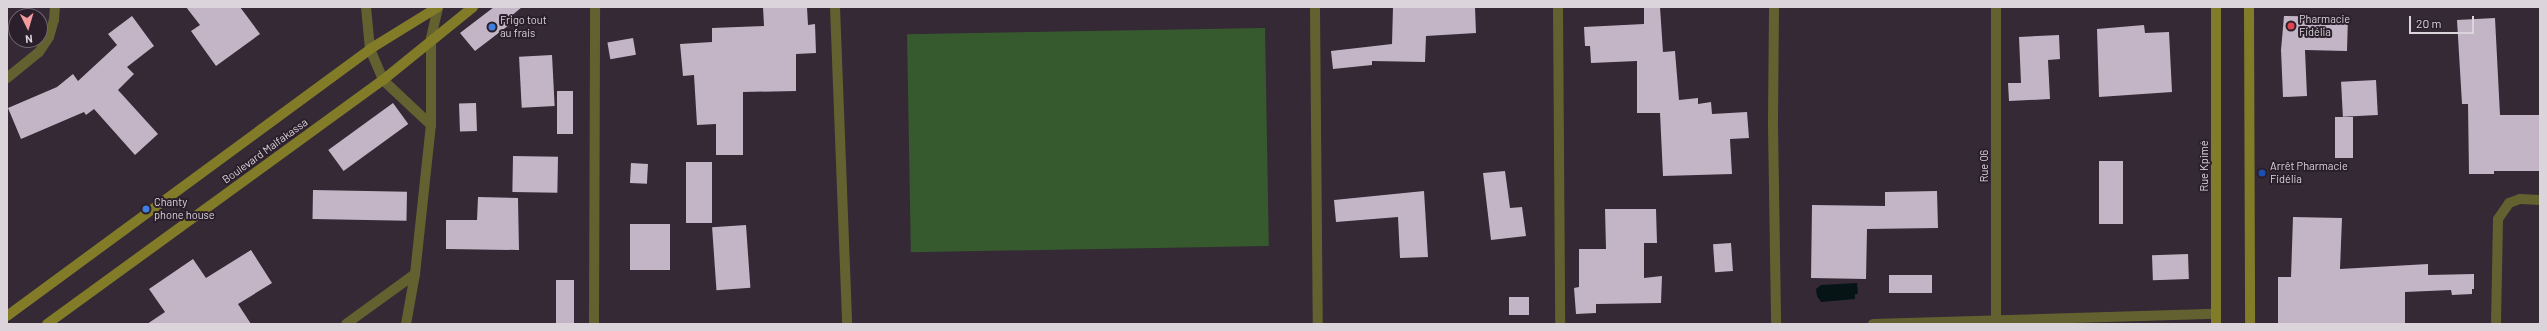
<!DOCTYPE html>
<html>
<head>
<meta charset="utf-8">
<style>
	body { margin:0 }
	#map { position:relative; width:2547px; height:331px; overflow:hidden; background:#342935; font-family:Barlow,sans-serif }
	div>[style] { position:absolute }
	.green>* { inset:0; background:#365a2e; transform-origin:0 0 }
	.water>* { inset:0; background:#071415 }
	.building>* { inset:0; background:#c3b5c5; transform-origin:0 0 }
	.minor>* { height:10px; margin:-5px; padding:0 5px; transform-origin:5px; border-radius:5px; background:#646130 }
	.secondary>* { height:10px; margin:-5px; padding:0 5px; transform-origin:5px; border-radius:5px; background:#827c29 }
	.dots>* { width:11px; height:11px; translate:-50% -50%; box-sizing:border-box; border:2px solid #2a1f2b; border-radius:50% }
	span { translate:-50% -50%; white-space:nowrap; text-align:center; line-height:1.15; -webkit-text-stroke:4px #2a1f2b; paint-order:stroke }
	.poi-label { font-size:11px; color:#dbd4db }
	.left { translate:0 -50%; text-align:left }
	.street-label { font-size:11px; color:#dbd4db }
	.frame { position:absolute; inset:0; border:8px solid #dbd4db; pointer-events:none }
	.north { position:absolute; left:8px; top:8px; width:40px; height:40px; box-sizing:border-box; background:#2a1f2b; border:1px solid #716771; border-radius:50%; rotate:175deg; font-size:11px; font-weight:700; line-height:16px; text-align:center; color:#dbd4db }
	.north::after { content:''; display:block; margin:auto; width:14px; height:18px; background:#f49b9f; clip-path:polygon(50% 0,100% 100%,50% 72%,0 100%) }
	.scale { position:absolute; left:2409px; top:16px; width:65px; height:18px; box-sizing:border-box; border:2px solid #dbd4db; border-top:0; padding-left:5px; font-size:12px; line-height:14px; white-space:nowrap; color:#dbd4db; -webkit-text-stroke:3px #2a1f2b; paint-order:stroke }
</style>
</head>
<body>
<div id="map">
	<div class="green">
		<i style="left:1265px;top:28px;width:218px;height:358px;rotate:89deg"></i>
	</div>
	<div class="water">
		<i style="clip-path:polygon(1857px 283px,1858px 294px,1855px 294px,1855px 299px,1821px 302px,1817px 296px,1816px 289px,1821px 285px)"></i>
	</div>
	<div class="building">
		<i style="clip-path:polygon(186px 7px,240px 7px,260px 34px,216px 66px,191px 31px,200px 25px)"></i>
		<i style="clip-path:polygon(494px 7px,522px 7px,510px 17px,513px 22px,475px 51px,460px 33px)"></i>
		<i style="clip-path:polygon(763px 7px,807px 7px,808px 25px,815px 24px,816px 53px,796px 54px,796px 91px,743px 92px,743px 155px,716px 155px,716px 124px,697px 125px,694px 75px,683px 76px,680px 44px,712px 42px,712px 28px,764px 26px)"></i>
		<i style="clip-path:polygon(1393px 7px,1475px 7px,1476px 33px,1426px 36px,1425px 62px,1372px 61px,1372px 65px,1333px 69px,1331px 51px,1392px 44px)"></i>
		<i style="clip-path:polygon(1644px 7px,1660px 7px,1663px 52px,1675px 51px,1679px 100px,1698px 98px,1698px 104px,1711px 102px,1712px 114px,1747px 112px,1749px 138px,1730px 139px,1732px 174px,1663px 176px,1660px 113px,1637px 113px,1637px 61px,1591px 63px,1590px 46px,1585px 46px,1584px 27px,1644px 24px)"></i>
		<i style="clip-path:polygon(132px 16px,154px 46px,127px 67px,134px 74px,118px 90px,158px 134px,135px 155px,94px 109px,86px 115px,84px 112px,21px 139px,8px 108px,57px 87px,73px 74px,78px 81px,117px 45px,108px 34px)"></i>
		<i style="clip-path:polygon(2284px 16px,2348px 17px,2347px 51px,2305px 50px,2307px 96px,2283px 97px,2281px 50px)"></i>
		<i style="clip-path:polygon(2495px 18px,2500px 115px,2540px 115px,2540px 171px,2494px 171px,2494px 174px,2469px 174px,2468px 104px,2462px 104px,2457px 20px)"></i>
		<i style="clip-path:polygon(2144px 25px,2145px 33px,2169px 32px,2172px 92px,2099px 97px,2097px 29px)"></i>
		<i style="clip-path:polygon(2059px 35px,2060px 59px,2048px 60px,2050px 99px,2009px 101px,2008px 83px,2021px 83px,2019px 37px)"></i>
		<i style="left:633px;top:38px;width:17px;height:26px;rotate:80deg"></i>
		<i style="left:552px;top:55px;width:51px;height:33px;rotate:87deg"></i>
		<i style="left:2376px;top:80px;width:35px;height:35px;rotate:87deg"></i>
		<i style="left:557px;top:91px;width:16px;height:43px"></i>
		<i style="left:393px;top:103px;width:26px;height:80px;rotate:54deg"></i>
		<i style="left:476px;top:103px;width:28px;height:17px;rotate:88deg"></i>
		<i style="left:2335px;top:117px;width:18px;height:41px"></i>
		<i style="left:513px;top:156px;width:45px;height:36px;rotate:1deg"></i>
		<i style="left:2099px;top:161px;width:24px;height:63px"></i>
		<i style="left:686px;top:162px;width:26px;height:61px"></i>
		<i style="left:631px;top:163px;width:17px;height:20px;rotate:3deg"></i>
		<i style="clip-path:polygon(1505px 171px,1510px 208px,1522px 207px,1526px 236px,1491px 240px,1483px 173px)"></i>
		<i style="left:313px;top:190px;width:94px;height:29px;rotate:1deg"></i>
		<i style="clip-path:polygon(1424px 191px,1428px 257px,1400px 258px,1398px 217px,1336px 222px,1334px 200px)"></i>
		<i style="clip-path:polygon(1937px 191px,1938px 228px,1867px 229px,1866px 279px,1811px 278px,1812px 205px,1885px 206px,1885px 192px)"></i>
		<i style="clip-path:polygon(478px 197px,518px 198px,519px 250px,446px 249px,446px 220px,477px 220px)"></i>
		<i style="clip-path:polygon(1605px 209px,1656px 209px,1657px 243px,1644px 243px,1644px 278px,1662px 276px,1661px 303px,1596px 304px,1596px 313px,1576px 314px,1574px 288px,1579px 287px,1579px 249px,1606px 249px)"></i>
		<i style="clip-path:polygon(2293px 217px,2342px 218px,2340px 269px,2428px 264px,2428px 275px,2474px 274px,2474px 289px,2472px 289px,2472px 294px,2452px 295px,2451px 290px,2405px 292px,2405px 324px,2278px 324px,2278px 277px,2291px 277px)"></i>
		<i style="left:630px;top:224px;width:40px;height:46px"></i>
		<i style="left:746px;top:225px;width:63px;height:34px;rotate:86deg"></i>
		<i style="left:1731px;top:243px;width:28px;height:18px;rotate:86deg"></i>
		<i style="clip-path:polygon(251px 250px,272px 283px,238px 304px,251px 324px,147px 324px,165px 312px,149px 289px,193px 259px,206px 278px)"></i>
		<i style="left:2188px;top:254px;width:25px;height:36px;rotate:88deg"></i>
		<i style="left:1932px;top:275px;width:18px;height:43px;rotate:90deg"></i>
		<i style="left:556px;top:280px;width:18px;height:44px"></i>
		<i style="left:1509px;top:297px;width:20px;height:18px"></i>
	</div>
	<div class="minor">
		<i style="left:366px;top:7px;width:42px;rotate:84.6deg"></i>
		<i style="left:370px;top:49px;width:34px;rotate:67deg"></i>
		<i style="left:383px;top:80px;width:66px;rotate:43.2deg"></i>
		<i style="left:835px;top:7px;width:317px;rotate:87.8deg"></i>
		<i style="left:1315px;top:7px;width:317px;rotate:89.5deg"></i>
		<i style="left:1558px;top:7px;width:317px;rotate:89.6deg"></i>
		<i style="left:1774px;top:7px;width:119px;rotate:90.5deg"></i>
		<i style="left:1773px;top:126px;width:198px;rotate:89.1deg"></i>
		<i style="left:1996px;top:7px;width:317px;rotate:90deg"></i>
		<i style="left:7px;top:78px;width:41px;rotate:-39.1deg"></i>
		<i style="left:39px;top:52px;width:18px;rotate:-56deg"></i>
		<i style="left:49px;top:37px;width:18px;rotate:-74deg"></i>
		<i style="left:54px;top:20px;width:13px;rotate:-86deg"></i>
		<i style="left:346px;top:324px;width:85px;rotate:-35.9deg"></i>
		<i style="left:406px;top:324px;width:51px;rotate:-79.8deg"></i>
		<i style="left:415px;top:274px;width:150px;rotate:-83.9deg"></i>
		<i style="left:431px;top:125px;width:87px;rotate:-90deg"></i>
		<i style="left:431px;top:38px;width:32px;rotate:-77deg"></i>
		<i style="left:594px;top:324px;width:317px;rotate:-89.8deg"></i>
		<i style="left:1873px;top:324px;width:343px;rotate:-1.7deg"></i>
		<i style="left:2496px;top:324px;width:105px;rotate:-88.9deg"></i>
		<i style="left:2498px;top:219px;width:19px;rotate:-55deg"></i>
		<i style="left:2509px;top:203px;width:12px;rotate:-20deg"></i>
		<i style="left:2520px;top:199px;width:20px;rotate:3deg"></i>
	</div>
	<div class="secondary">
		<i style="left:2216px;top:7px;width:317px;rotate:90deg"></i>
		<i style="left:2249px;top:7px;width:317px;rotate:89.8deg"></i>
		<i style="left:7px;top:316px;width:451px;rotate:-36.3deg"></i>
		<i style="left:370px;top:49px;width:80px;rotate:-31.7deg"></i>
		<i style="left:47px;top:324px;width:415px;rotate:-36deg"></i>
		<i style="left:383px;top:80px;width:116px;rotate:-39deg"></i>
	</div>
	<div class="dots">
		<i style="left:2291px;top:26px;background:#e0444e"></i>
		<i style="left:492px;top:27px;background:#3f7fe0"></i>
		<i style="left:2262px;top:173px;background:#1a4fb4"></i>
		<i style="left:146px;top:209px;background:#3f7fe0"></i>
	</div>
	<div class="poi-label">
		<span class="left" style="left:2299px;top:26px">Pharmacie<br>Fidélia</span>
		<span class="left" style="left:500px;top:27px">Frigo tout<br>au frais</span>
		<span class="left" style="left:2270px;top:173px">Arrêt Pharmacie<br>Fidélia</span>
		<span class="left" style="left:154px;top:209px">Chanty<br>phone house</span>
	</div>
	<div class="street-label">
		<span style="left:265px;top:151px;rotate:-36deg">Boulevard Malfakassa</span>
		<span style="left:1984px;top:166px;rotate:-90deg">Rue 06</span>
		<span style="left:2204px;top:166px;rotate:-90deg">Rue Kpimé</span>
	</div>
	<div class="frame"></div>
	<div class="north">N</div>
	<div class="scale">20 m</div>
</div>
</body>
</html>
